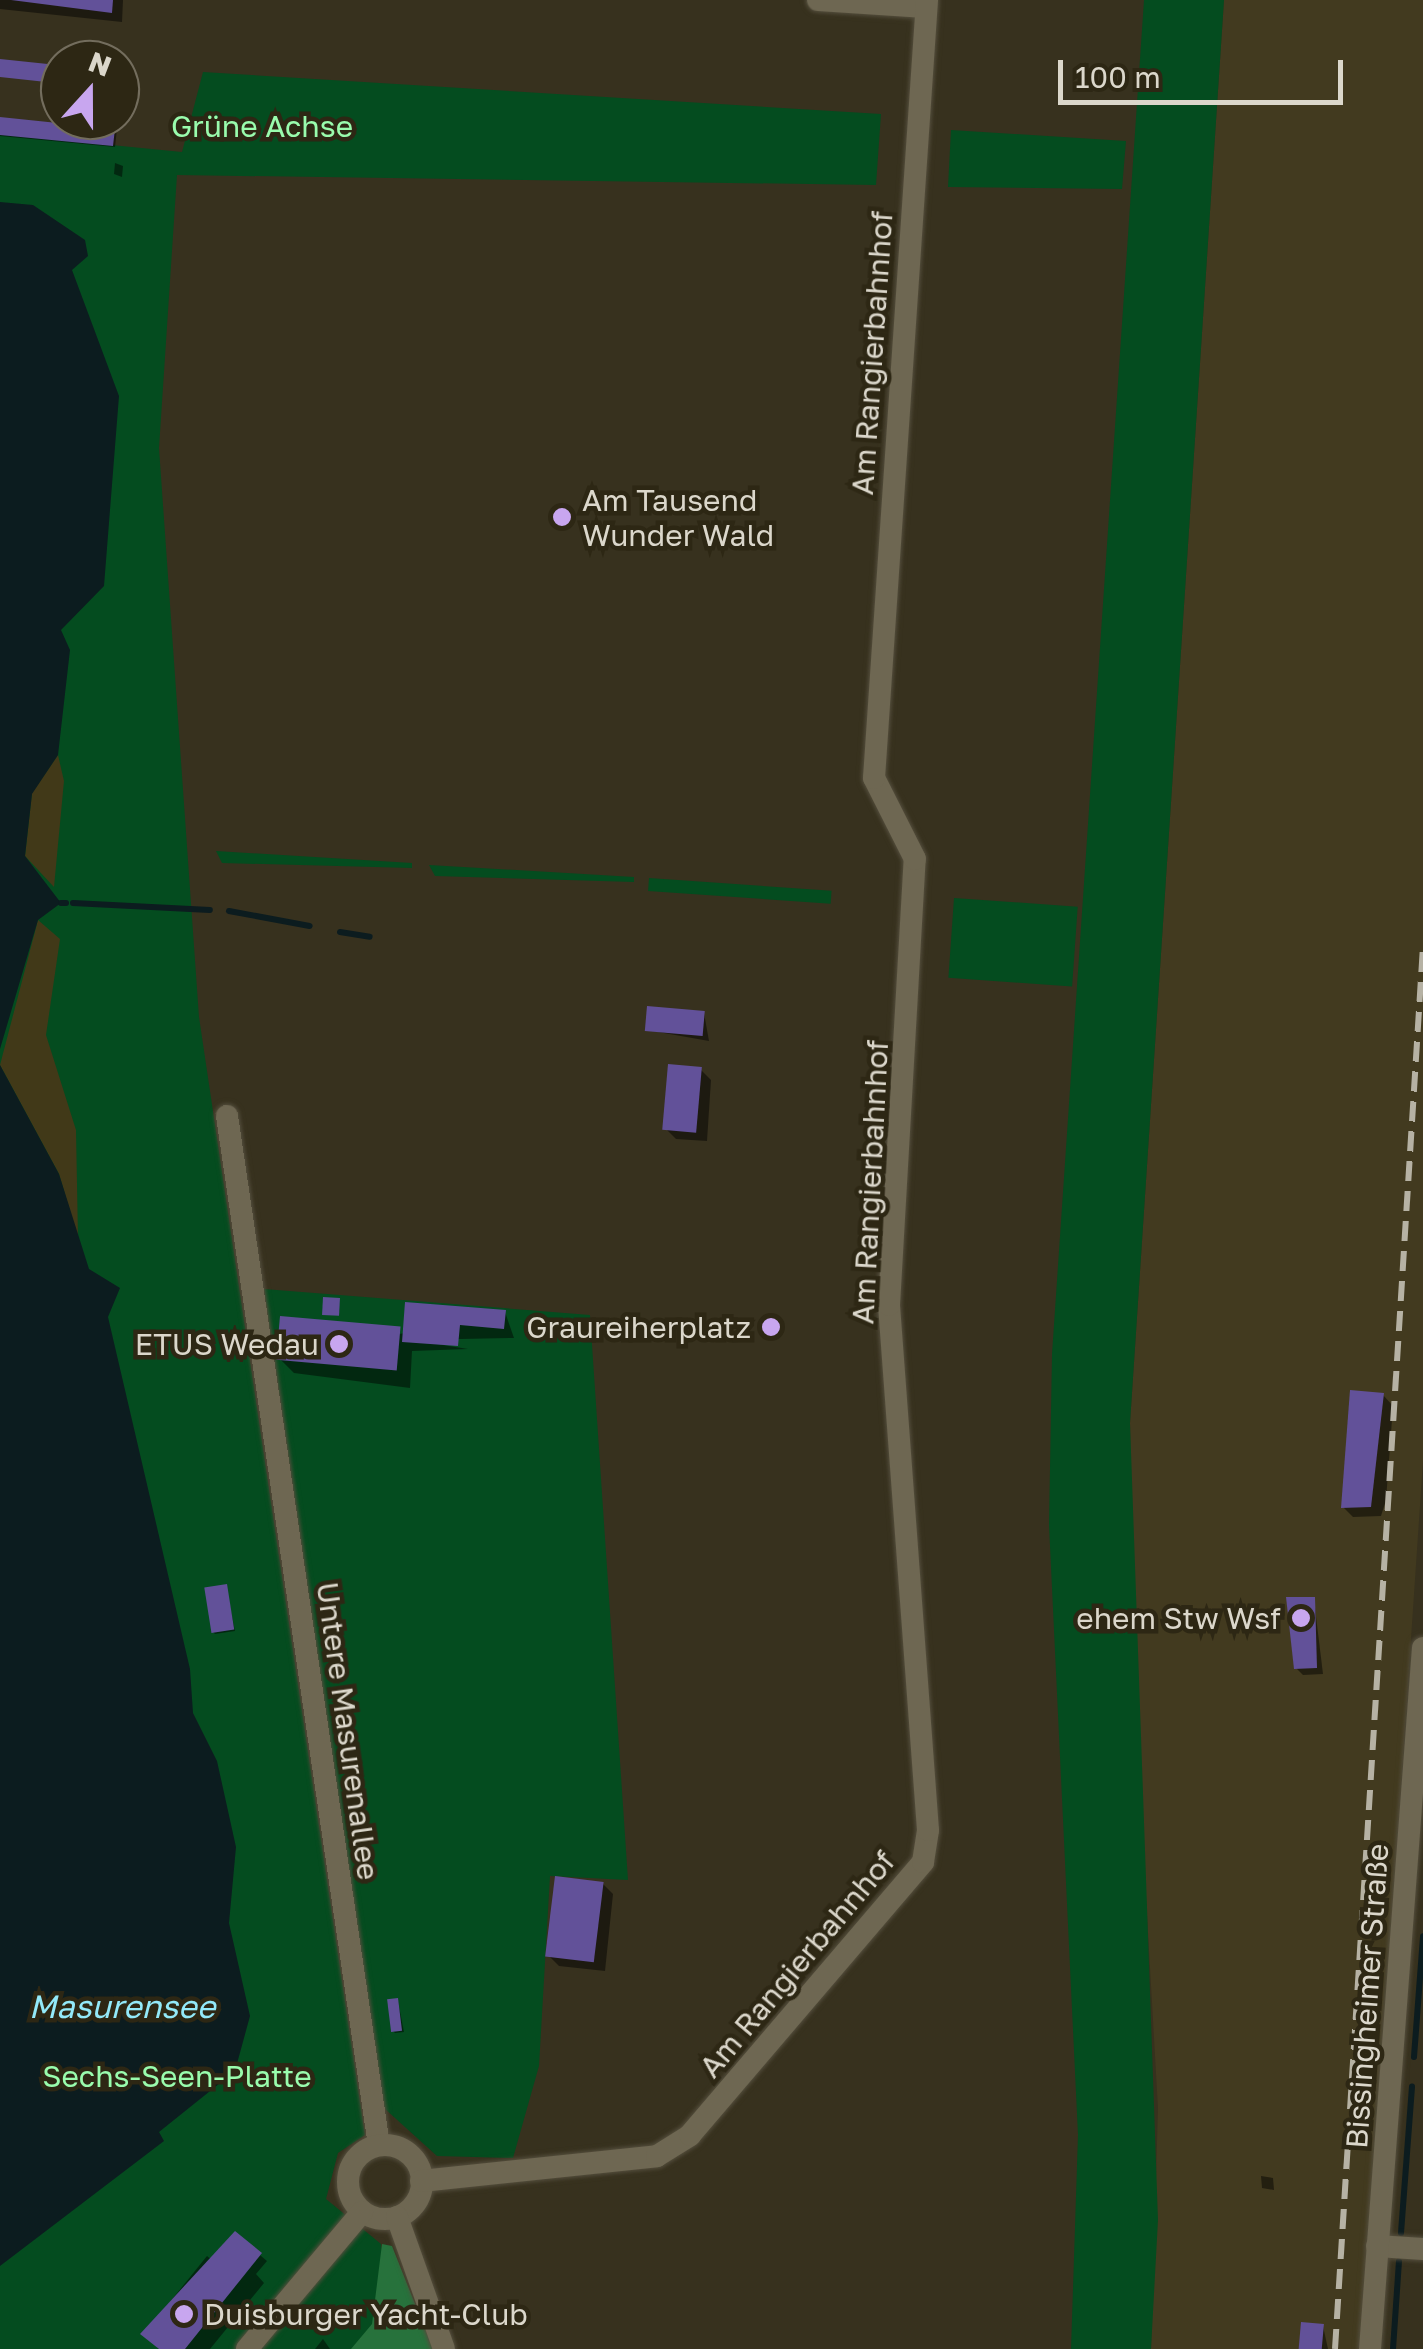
<!DOCTYPE html>
<html>
<head>
<meta charset="utf-8">
<style>
	body { margin:0 }
	#map { position:relative; width:1423px; height:2349px; overflow:hidden; background:#37311e; font-family:"Golos Text",sans-serif }
	div>[style] { position:absolute }
	.built>* { inset:0; background:#423a1f }
	.green>* { inset:0; background:#044c1f; transform-origin:0 0 }
	.forest>* { inset:0; background:#27723c }
	.sand>* { inset:0; background:#413918 }
	.water>* { inset:0; background:#0c1c1f }
	.shadow>* { inset:0; background:#0007 }
	.stream>* { height:6px; margin:-3px; padding:0 3px; transform-origin:3px; border-radius:3px; background:#0c1c1f }
	.building>* { inset:0; background:#625199; transform-origin:0 0 }
	.roads { filter:drop-shadow(0 0 2px #544e3d) drop-shadow(0 0 2px #544e3d) }
	.minor>* { height:22px; margin:-11px; padding:0 11px; transform-origin:11px; border-radius:11px; background:#6e6752 }
	.minor>.ring { margin:-11px; padding:0; box-sizing:content-box; background:none; border:22px solid #6e6752; border-radius:50% }
	.rail>* { height:6px; margin-top:-3px; transform-origin:0; background:repeating-linear-gradient(90deg,#b6b2a4 0 20px,transparent 0 30px) }
	.dots>* { width:28px; height:28px; translate:-50% -50%; box-sizing:border-box; border:5px solid #2d2714; border-radius:50% }
	span { translate:-50% -50%; white-space:nowrap; text-align:center; line-height:1.15; -webkit-text-stroke:9px #2d2714; paint-order:stroke }
	.park-label { font-size:30px; color:#99fcad }
	.street-label { font-size:30px; color:#dbd7cb }
	.poi-label { font-size:30px; color:#dbd7cb }
	.left { translate:0 -50%; text-align:left }
	.right { translate:-100% -50%; text-align:right }
	.water-label { font-size:32px; color:#93e9f9; font-style:italic }
	.north { position:absolute; left:40px; top:40px; width:100px; height:100px; box-sizing:border-box; background:#2d2714; border:2px solid #736d5d; border-radius:50%; rotate:21deg; font-size:28px; font-weight:700; line-height:40px; text-align:center; color:#dbd7cb }
	.north::after { content:''; display:block; margin:auto; width:35px; height:45px; background:#c8a6ef; clip-path:polygon(50% 0,100% 100%,50% 72%,0 100%) }
	.scale { position:absolute; left:1058px; top:60px; width:285px; height:45px; box-sizing:border-box; border:5px solid #dbd7cb; border-top:0; padding-left:12px; font-size:30px; line-height:35px; white-space:nowrap; color:#dbd7cb; -webkit-text-stroke:8px #2d2714; paint-order:stroke }
</style>
</head>
<body>
<div id="map">
	<div class="built">
		<i style="clip-path:polygon(1224px 0,1423px 0,1423px 1461px,1363px 2349px,1151px 2349px,1158px 2108px,1133px 1670px,1130px 1423px)"></i>
	</div>
	<div class="green">
		<i style="clip-path:polygon(1144px 0,1224px 0,1130px 1423px,1158px 2220px,1151px 2349px,1071px 2349px,1078px 2135px,1049px 1525px,1052px 1354px)"></i>
		<i style="clip-path:polygon(203px 72px,881px 114px,876px 185px,177px 175px,159px 448px,199px 1017px,365px 2135px,338px 2153px,326px 2199px,381px 2244px,397px 2349px,0 2349px,0 134px,182px 152px)"></i>
		<i style="clip-path:polygon(951px 130px,1126px 141px,1122px 189px,948px 187px)"></i>
		<i style="clip-path:polygon(216px 851px,412px 863px,412px 868px,222px 863px)"></i>
		<i style="clip-path:polygon(429px 865px,634px 877px,634px 882px,435px 876px)"></i>
		<i style="left:649px;top:878px;width:183px;height:13px;rotate:4deg"></i>
		<i style="left:954px;top:898px;width:124px;height:80px;rotate:4deg"></i>
		<i style="clip-path:polygon(264px 1289px,590px 1315px,628px 1880px,550px 1876px,539px 2066px,513px 2158px,437px 2156px,384px 2108px)"></i>
	</div>
	<div class="forest">
		<i style="clip-path:polygon(382px 2244px,392px 2246px,433px 2349px,351px 2349px,372px 2324px)"></i>
	</div>
	<div class="sand">
		<i style="clip-path:polygon(58px 755px,64px 781px,54px 887px,25px 856px,32px 793px)"></i>
		<i style="clip-path:polygon(38px 920px,60px 939px,46px 1035px,76px 1130px,78px 1238px,59px 1174px,0 1065px)"></i>
	</div>
	<div class="water">
		<i style="clip-path:polygon(0 202px,33px 205px,85px 240px,88px 256px,72px 270px,119px 396px,104px 586px,61px 630px,70px 650px,58px 755px,32px 794px,25px 856px,61px 903px,38px 920px,0 1049px)"></i>
		<i style="clip-path:polygon(0 1065px,59px 1174px,89px 1269px,120px 1288px,108px 1317px,190px 1669px,193px 1713px,217px 1761px,236px 1847px,229px 1923px,250px 2016px,235px 2071px,159px 2132px,164px 2141px,0 2266px)"></i>
	</div>
	<div class="shadow">
		<i style="clip-path:polygon(0 0,123px 0,122px 22px,0 9px)"></i>
		<i style="clip-path:polygon(0 120px,99px 130px,100px 120px,118px 120px,115px 147px,0 136px)"></i>
		<i style="clip-path:polygon(115px 163px,123px 166px,122px 177px,114px 174px)"></i>
		<i style="clip-path:polygon(704px 1013px,709px 1041px,647px 1030px)"></i>
		<i style="clip-path:polygon(701px 1070px,711px 1080px,707px 1141px,676px 1139px,666px 1129px)"></i>
		<i style="clip-path:polygon(505px 1312px,514px 1338px,412px 1340px,468px 1349px,412px 1351px,410px 1388px,294px 1373px,280px 1359px)"></i>
		<i style="clip-path:polygon(1383px 1395px,1393px 1406px,1386px 1500px,1381px 1516px,1353px 1517px,1343px 1507px)"></i>
		<i style="clip-path:polygon(226px 1587px,235px 1631px,215px 1634px,212px 1631px)"></i>
		<i style="clip-path:polygon(1314px 1600px,1323px 1674px,1303px 1675px,1296px 1668px)"></i>
		<i style="clip-path:polygon(603px 1884px,613px 1894px,605px 1971px,559px 1966px,549px 1956px)"></i>
		<i style="clip-path:polygon(398px 2001px,404px 2032px,395px 2033px,393px 2031px)"></i>
		<i style="clip-path:polygon(1261px 2176px,1273px 2178px,1274px 2190px,1262px 2188px)"></i>
		<i style="clip-path:polygon(235px 2234px,267px 2261px,256px 2274px,264px 2283px,210px 2349px,159px 2349px,144px 2334px,207px 2256px,222px 2268px)"></i>
		<i style="clip-path:polygon(1323px 2326px,1328px 2349px,1301px 2349px)"></i>
		<i style="clip-path:polygon(323px 2339px,330px 2349px,315px 2349px)"></i>
	</div>
	<div class="stream">
		<i style="left:61px;top:903px;width:5px"></i>
		<i style="left:73px;top:903px;width:137px;rotate:2.9deg"></i>
		<i style="left:229px;top:911px;width:82px;rotate:10.5deg"></i>
		<i style="left:340px;top:932px;width:30px;rotate:9deg"></i>
		<i style="left:1414px;top:2057px;width:121px;rotate:-85.7deg"></i>
		<i style="left:1401px;top:2233px;width:147px;rotate:-85.7deg"></i>
		<i style="left:1393px;top:2349px;width:88px;rotate:-86.1deg"></i>
	</div>
	<div class="building">
		<i style="clip-path:polygon(11px 0,113px 0,112px 13px)"></i>
		<i style="left:0;top:59px;width:60px;height:18px;rotate:6deg"></i>
		<i style="clip-path:polygon(0 117px,96px 127px,116px 120px,113px 146px,0 135px)"></i>
		<i style="left:647px;top:1006px;width:58px;height:25px;rotate:5deg"></i>
		<i style="left:668px;top:1064px;width:34px;height:66px;rotate:5deg"></i>
		<i style="left:323px;top:1297px;width:17px;height:18px;rotate:3deg"></i>
		<i style="clip-path:polygon(405px 1302px,506px 1310px,504px 1329px,460px 1325px,458px 1346px,402px 1342px)"></i>
		<i style="left:280px;top:1316px;width:121px;height:44px;rotate:5deg"></i>
		<i style="clip-path:polygon(1350px 1390px,1384px 1393px,1371px 1507px,1341px 1508px)"></i>
		<i style="left:227px;top:1584px;width:46px;height:23px;rotate:81deg"></i>
		<i style="clip-path:polygon(1286px 1597px,1315px 1597px,1317px 1668px,1294px 1669px)"></i>
		<i style="left:555px;top:1876px;width:49px;height:81px;rotate:7deg"></i>
		<i style="left:398px;top:1998px;width:33px;height:11px;rotate:83deg"></i>
		<i style="clip-path:polygon(235px 2231px,262px 2253px,185px 2349px,159px 2349px,140px 2334px)"></i>
		<i style="left:1301px;top:2322px;width:23px;height:27px;rotate:5deg"></i>
	</div>
	<div class="roads">
		<div class="minor">
			<i style="left:818px;top:0;width:108px;rotate:3.7deg"></i>
			<i style="left:227px;top:1116px;width:1040px;rotate:81.6deg"></i>
			<i class="ring" style="left:348px;top:2145px;width:52px;height:52px"></i>
			<i style="left:421px;top:2181px;width:237px;rotate:-6deg"></i>
			<i style="left:657px;top:2156px;width:39px;rotate:-32deg"></i>
			<i style="left:690px;top:2135px;width:359px;rotate:-49.5deg"></i>
			<i style="left:923px;top:1862px;width:32px;rotate:-81deg"></i>
			<i style="left:928px;top:1830px;width:526px;rotate:-94.25deg"></i>
			<i style="left:889px;top:1305px;width:447px;rotate:-86.7deg"></i>
			<i style="left:915px;top:859px;width:91px;rotate:-116.8deg"></i>
			<i style="left:874px;top:778px;width:780px;rotate:-86.1deg"></i>
			<i style="left:397px;top:2217px;width:140px;rotate:70.4deg"></i>
			<i style="left:1377px;top:2246px;width:46px;rotate:3.7deg"></i>
			<i style="left:247px;top:2349px;width:179px;rotate:-50deg"></i>
			<i style="left:1370px;top:2349px;width:703px;rotate:-85.68deg"></i>
		</div>
	</div>
	<div class="rail">
		<i style="left:1335px;top:2349px;width:1407px;rotate:-86.41deg"></i>
	</div>
	<div class="dots">
		<i style="left:562px;top:517px;background:#c8a6ef"></i>
		<i style="left:771px;top:1327px;background:#c8a6ef"></i>
		<i style="left:339px;top:1344px;background:#c8a6ef"></i>
		<i style="left:1301px;top:1618px;background:#c8a6ef"></i>
		<i style="left:184px;top:2314px;background:#c8a6ef"></i>
	</div>
	<div class="park-label">
		<span style="left:262px;top:126px">Grüne Achse</span>
		<span style="left:177px;top:2076px">Sechs-Seen-Platte</span>
	</div>
	<div class="street-label">
		<span style="left:872px;top:353px;rotate:-86deg">Am Rangierbahnhof</span>
		<span style="left:870px;top:1182px;rotate:-87deg">Am Rangierbahnhof</span>
		<span style="left:348px;top:1731px;rotate:82deg">Untere Masurenallee</span>
		<span style="left:797px;top:1964px;rotate:-50deg">Am Rangierbahnhof</span>
		<span style="left:1367px;top:1996px;rotate:-86deg">Bissingheimer Straße</span>
	</div>
	<div class="poi-label">
		<span class="left" style="left:582px;top:517px">Am Tausend<br>Wunder Wald</span>
		<span class="right" style="left:751px;top:1327px">Graureiherplatz</span>
		<span class="right" style="left:319px;top:1344px">ETUS Wedau</span>
		<span class="right" style="left:1281px;top:1618px">ehem Stw Wsf</span>
		<span class="left" style="left:204px;top:2314px">Duisburger Yacht-Club</span>
	</div>
	<div class="water-label">
		<span style="left:122px;top:2006px">Masurensee</span>
	</div>
	<div class="north">N</div>
	<div class="scale">100 m</div>
</div>
</body>
</html>
